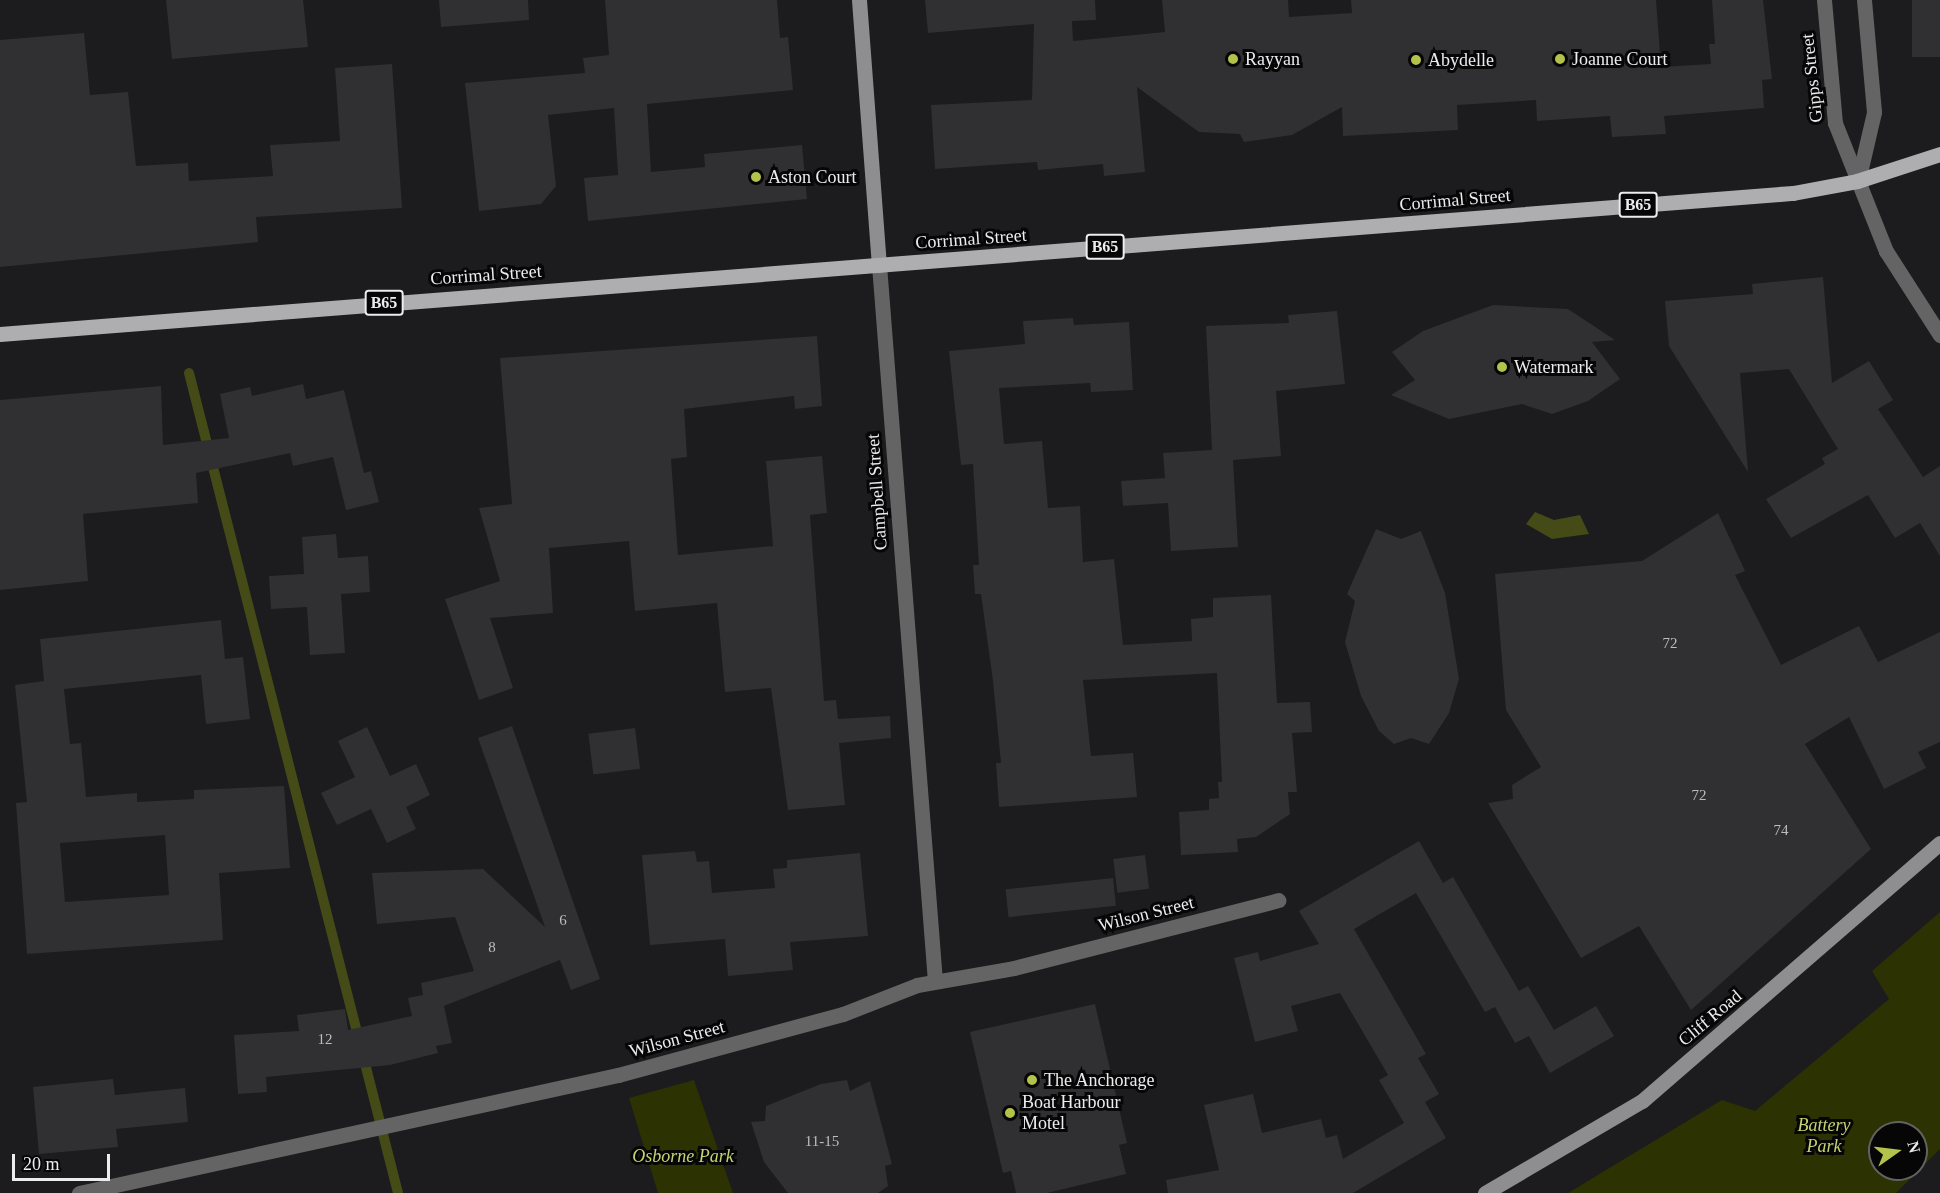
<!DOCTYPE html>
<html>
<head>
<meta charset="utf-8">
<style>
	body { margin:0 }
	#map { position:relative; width:1940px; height:1193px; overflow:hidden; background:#1c1b1d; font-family:Georgia,serif }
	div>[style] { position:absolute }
	.green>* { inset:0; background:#2d3202 }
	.water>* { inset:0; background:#444b17 }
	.stream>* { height:10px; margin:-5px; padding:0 5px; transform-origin:5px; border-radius:5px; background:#444b17 }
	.building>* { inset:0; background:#302f31; transform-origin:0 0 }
	.street>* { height:15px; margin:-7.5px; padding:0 7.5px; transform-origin:7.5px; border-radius:7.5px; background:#646465 }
	.secondary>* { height:15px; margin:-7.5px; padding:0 7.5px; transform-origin:7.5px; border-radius:7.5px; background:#8e8d8f }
	.primary>* { height:15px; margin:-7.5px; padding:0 7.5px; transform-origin:7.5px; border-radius:7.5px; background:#aeadb0 }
	.dots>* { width:16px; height:16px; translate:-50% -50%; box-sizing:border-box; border:3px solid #070607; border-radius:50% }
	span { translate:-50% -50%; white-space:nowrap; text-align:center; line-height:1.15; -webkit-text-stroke:6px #070607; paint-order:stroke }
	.number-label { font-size:15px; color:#bdbcbe }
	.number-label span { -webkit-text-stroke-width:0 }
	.shield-label span { padding:2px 4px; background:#070607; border:2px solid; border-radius:4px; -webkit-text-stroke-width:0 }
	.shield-label { font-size:16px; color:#ecebed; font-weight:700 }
	.poi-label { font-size:18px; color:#ecebed }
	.left { translate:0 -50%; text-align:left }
	.street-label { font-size:18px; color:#ecebed }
	.park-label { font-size:18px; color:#c4d373; font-style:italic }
	.north { position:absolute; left:1868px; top:1121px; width:60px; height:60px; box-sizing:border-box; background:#070607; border:2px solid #636263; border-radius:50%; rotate:76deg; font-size:16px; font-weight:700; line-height:24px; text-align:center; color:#ecebed }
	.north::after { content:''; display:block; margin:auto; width:21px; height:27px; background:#b3c24b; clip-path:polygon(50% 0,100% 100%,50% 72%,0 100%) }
	.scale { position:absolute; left:12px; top:1154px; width:98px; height:27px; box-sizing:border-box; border:3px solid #ecebed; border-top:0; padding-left:8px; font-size:18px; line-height:21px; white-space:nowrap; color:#ecebed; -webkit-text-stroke:4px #070607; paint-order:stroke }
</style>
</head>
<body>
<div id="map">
	<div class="green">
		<i style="clip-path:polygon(evenodd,1940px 912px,1940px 1149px,1896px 1193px,1568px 1193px,1722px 1100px,1755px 1111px,1889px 999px,1872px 971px,1940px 912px,1880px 1133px,1916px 1133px,1916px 1169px,1880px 1169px,1880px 1133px)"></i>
		<i style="clip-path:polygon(694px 1080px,733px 1193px,658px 1193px,629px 1098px)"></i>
	</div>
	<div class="water">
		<i style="clip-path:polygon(1535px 512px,1554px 520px,1580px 515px,1589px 534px,1552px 539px,1526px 524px)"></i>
	</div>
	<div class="stream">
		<i style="left:189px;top:373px;width:846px;rotate:75.7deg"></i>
	</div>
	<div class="building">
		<i style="clip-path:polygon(166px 0,303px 0,308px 47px,172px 59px)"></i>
		<i style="clip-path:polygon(439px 0,528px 0,529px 20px,441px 27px)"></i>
		<i style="clip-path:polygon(605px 0,777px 0,780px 38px,788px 37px,793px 90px,647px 104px,651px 172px,705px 167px,704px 154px,802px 145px,807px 199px,588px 221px,584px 178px,618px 175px,614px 108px,548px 115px,556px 186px,541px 204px,479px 211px,465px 83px,585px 73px,583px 58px,609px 55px)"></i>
		<i style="clip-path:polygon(925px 0,1095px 0,1096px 20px,1072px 21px,1073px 41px,1165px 32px,1162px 0,1288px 0,1289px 17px,1352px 13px,1351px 0,1656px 0,1661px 67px,1711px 64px,1709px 44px,1715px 44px,1712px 0,1763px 0,1772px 79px,1762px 80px,1764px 108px,1664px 116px,1666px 134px,1612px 137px,1610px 116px,1537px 121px,1536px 100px,1457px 105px,1458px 130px,1343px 136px,1342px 107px,1292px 135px,1244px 142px,1240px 134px,1199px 132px,1137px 87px,1145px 172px,1104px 176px,1103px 164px,1038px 170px,1037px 162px,935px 169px,931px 105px,1032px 100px,1034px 24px,928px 33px)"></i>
		<i style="left:1912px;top:0;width:28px;height:57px"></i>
		<i style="clip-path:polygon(84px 33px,90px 95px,128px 92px,136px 166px,188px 163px,189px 181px,273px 176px,270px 145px,340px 141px,335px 68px,392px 64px,402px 208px,256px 217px,258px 242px,0 267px,0 40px)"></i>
		<i style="clip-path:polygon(1823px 277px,1832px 383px,1869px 361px,1893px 400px,1878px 409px,1923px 477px,1940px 466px,1940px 556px,1920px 523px,1895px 538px,1868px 495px,1791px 538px,1766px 499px,1825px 464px,1822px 458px,1838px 449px,1789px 369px,1740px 373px,1748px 472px,1669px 346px,1665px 301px,1753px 294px,1752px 284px)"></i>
		<i style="clip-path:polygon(1493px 305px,1568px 309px,1615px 340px,1592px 342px,1620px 379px,1588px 401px,1552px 414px,1522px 404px,1449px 419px,1391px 395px,1415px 380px,1392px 352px,1423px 331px)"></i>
		<i style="clip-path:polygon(1337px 311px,1345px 384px,1276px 391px,1281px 456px,1233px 460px,1238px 547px,1171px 551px,1168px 503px,1123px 506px,1121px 481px,1165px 478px,1163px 453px,1212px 450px,1206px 326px,1289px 323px,1288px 315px)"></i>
		<i style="clip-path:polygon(1073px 318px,1074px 325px,1129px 322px,1133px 390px,1091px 392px,1090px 383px,999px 388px,1004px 444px,1042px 441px,1048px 508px,1080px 506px,1083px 562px,1114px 559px,1123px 645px,1192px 641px,1191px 619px,1213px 617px,1213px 598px,1271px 595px,1277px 703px,1310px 702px,1312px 732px,1292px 733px,1297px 792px,1288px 792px,1290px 814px,1256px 837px,1237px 839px,1238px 852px,1181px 855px,1179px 812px,1209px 810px,1209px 799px,1219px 798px,1218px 782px,1222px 782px,1217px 673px,1083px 680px,1091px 756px,1133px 753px,1137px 797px,999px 807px,996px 763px,1001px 763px,993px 681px,981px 594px,975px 594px,973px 565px,979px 565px,973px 464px,961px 465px,949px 351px,1025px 344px,1023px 321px)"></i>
		<i style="clip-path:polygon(817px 336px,822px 406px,795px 409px,794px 396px,684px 409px,687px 457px,671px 459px,678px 555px,773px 546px,766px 461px,822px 456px,827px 513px,810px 515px,824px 701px,836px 700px,838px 719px,890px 716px,891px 738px,839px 743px,845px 805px,788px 810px,771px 688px,725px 692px,717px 603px,635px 611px,629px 541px,549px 548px,553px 613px,490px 618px,513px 688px,479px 700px,445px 599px,500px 581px,479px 508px,512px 504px,500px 358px)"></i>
		<i style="clip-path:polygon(303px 384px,306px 399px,344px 390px,364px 473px,371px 471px,379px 502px,346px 510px,333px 457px,293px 466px,290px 453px,196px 473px,198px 503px,83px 514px,88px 581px,0 590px,0 400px,161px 386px,163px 445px,229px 438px,220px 394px,250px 387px,252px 396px)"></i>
		<i style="clip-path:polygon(1718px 513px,1745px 571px,1735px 575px,1781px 665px,1859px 626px,1878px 662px,1940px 632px,1940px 742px,1918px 752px,1926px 768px,1884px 789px,1849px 717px,1805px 744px,1871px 849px,1691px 1010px,1639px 926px,1581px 958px,1488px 803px,1513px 799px,1512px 785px,1541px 767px,1506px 710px,1495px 574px,1642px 561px)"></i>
		<i style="clip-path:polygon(1376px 529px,1401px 539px,1421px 531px,1445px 593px,1459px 679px,1449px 713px,1429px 744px,1411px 738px,1394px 744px,1379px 731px,1361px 696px,1345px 642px,1355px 601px,1347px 594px)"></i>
		<i style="clip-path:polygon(336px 534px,338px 558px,368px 556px,370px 592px,341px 594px,345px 653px,310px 655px,307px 607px,271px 609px,269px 576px,304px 574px,302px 537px)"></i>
		<i style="clip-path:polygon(evenodd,221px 620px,225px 659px,243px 657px,250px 719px,206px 724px,201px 675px,64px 689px,70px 744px,81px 743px,86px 797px,137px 793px,137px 802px,194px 799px,194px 790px,284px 786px,290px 868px,219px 873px,223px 940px,27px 954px,16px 803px,27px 802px,15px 685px,44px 681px,40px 639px,221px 620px,165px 835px,169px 895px,65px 902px,60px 843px,165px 835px)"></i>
		<i style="clip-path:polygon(512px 726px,600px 979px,571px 990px,560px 960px,444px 1006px,452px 1043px,436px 1046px,438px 1053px,390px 1065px,266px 1077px,267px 1092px,238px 1094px,234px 1035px,299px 1031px,297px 1015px,345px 1009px,348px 1030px,412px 1016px,408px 998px,423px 995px,421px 983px,474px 971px,455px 917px,377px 924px,372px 873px,483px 869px,545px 927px,478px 738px)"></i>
		<i style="clip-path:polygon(367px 727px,390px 776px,416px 764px,430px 795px,406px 807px,416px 829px,387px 843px,371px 809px,337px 825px,321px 793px,355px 777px,338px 741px)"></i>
		<i style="left:635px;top:728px;width:41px;height:47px;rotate:83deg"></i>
		<i style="clip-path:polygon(1419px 841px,1443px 883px,1453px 877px,1519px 991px,1528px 986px,1554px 1030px,1596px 1006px,1614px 1036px,1550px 1073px,1529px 1036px,1515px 1043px,1495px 1007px,1485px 1012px,1416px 893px,1354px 929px,1426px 1054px,1418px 1058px,1439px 1094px,1425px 1102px,1446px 1138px,1353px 1193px,1168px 1193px,1166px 1180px,1219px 1170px,1204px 1105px,1253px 1094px,1262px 1133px,1321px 1119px,1326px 1138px,1337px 1135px,1343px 1159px,1404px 1123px,1379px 1080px,1388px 1075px,1340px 993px,1291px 1006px,1298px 1031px,1255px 1042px,1234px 958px,1258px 952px,1260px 961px,1319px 944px,1299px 911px)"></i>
		<i style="clip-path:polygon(695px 851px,697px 862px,709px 861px,712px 893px,775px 888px,773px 869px,787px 868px,787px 860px,860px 853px,868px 936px,790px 942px,793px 970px,728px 976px,725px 939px,650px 945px,642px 855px)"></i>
		<i style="left:1145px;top:855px;width:34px;height:32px;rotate:83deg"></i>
		<i style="left:1113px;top:878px;width:28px;height:108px;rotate:84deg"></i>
		<i style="clip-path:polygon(1095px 1004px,1127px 1143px,1119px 1145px,1126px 1174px,1047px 1193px,1016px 1193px,1011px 1171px,1003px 1173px,970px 1032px)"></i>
		<i style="clip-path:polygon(113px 1079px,115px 1095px,185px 1088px,188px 1122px,116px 1129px,118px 1147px,39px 1154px,33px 1087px)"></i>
		<i style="clip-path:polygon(847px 1080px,850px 1091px,870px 1081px,892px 1164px,885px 1166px,888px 1186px,878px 1193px,788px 1193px,764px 1162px,751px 1122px,765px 1121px,766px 1106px,821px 1084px)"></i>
	</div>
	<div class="street">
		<i style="left:1824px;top:0;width:123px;rotate:84.9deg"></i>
		<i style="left:1835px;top:123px;width:138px;rotate:68.3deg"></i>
		<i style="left:1886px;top:251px;width:100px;rotate:57.3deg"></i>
		<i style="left:1858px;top:181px;width:71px;rotate:-76.9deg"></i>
		<i style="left:1874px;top:112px;width:112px;rotate:-95.1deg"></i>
		<i style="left:879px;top:265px;width:718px;rotate:85.53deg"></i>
		<i style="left:79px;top:1193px;width:552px;rotate:-12.35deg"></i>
		<i style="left:618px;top:1075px;width:233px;rotate:-15.2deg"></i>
		<i style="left:843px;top:1014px;width:79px;rotate:-21.4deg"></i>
		<i style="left:917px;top:985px;width:98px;rotate:-9.9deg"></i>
		<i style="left:1014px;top:968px;width:273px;rotate:-14.4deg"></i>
	</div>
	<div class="secondary">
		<i style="left:859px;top:0;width:266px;rotate:85.7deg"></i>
		<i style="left:1485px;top:1193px;width:182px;rotate:-30.4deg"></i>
		<i style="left:1642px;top:1101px;width:394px;rotate:-40.9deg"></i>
	</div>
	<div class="primary">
		<i style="left:0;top:334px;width:1799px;rotate:-4.5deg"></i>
		<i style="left:1793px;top:193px;width:65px;rotate:-10.6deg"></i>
		<i style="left:1857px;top:181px;width:87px;rotate:-18deg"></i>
	</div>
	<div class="dots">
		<i style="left:1233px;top:59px;background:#b3c24b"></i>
		<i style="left:1560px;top:59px;background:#b3c24b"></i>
		<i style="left:1416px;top:60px;background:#b3c24b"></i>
		<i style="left:756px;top:177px;background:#b3c24b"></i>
		<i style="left:1502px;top:367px;background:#b3c24b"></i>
		<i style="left:1032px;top:1080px;background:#b3c24b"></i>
		<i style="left:1010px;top:1113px;background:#b3c24b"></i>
	</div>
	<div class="number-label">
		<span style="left:1670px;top:644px">72</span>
		<span style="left:1699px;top:796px">72</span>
		<span style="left:1781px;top:831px">74</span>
		<span style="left:563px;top:921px">6</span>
		<span style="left:492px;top:948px">8</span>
		<span style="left:325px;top:1040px">12</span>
		<span style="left:822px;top:1142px">11-15</span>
	</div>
	<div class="shield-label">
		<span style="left:1638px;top:205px">B65</span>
		<span style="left:1105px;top:247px">B65</span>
		<span style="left:384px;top:303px">B65</span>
	</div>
	<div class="poi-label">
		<span class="left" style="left:1245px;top:59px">Rayyan</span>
		<span class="left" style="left:1572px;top:59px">Joanne Court</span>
		<span class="left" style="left:1428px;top:60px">Abydelle</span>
		<span class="left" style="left:768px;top:177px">Aston Court</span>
		<span class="left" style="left:1514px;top:367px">Watermark</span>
		<span class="left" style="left:1044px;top:1080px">The Anchorage</span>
		<span class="left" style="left:1022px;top:1113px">Boat Harbour<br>Motel</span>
	</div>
	<div class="street-label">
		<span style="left:1812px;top:78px;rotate:-96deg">Gipps Street</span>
		<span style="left:1455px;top:200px;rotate:-5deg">Corrimal Street</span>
		<span style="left:971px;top:239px;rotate:-4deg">Corrimal Street</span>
		<span style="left:486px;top:275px;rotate:-4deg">Corrimal Street</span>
		<span style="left:877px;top:492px;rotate:-94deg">Campbell Street</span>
		<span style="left:1146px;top:914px;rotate:-14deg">Wilson Street</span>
		<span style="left:1710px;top:1018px;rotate:-40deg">Cliff Road</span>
		<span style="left:677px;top:1039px;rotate:-15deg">Wilson Street</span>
	</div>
	<div class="park-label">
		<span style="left:1824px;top:1136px">Battery<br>Park</span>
		<span style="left:683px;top:1156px">Osborne Park</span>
	</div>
	<div class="north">N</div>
	<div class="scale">20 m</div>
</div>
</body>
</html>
